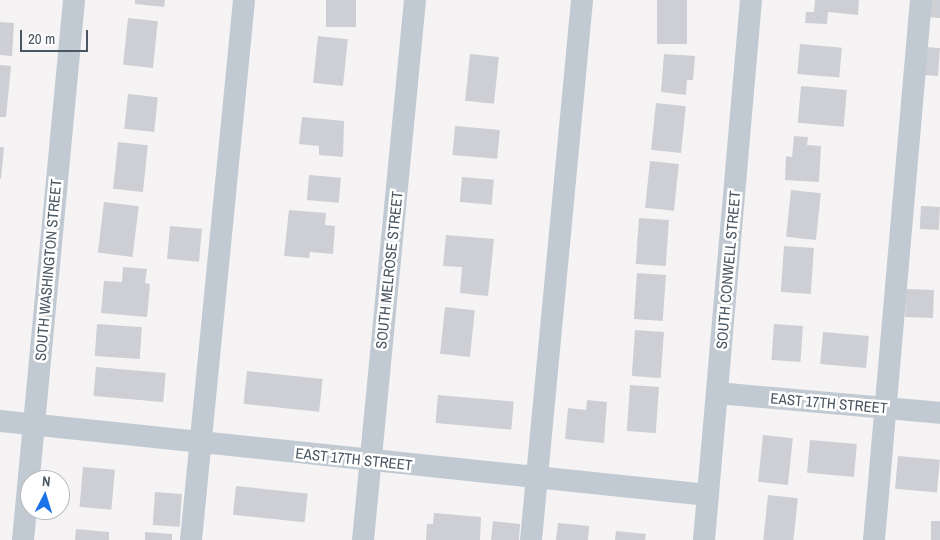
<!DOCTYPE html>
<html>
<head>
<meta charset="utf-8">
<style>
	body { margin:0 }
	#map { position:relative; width:940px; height:540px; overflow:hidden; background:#f5f3f3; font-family:"Archivo Narrow",sans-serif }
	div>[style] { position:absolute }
	.building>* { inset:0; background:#cdcfd5; transform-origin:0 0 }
	.minor>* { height:22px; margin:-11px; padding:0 11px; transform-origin:11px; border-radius:11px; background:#c1cad2 }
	span { translate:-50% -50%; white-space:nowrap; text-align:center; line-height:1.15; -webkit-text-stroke:5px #fff; paint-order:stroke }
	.street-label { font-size:15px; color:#4a5661 }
	.north { position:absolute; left:20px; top:470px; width:50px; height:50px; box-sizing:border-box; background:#fff; border:1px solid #b7bbc0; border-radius:50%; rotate:5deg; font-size:14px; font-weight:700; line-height:20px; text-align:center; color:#4a5661 }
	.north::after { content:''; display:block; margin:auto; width:18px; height:22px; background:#1a73e8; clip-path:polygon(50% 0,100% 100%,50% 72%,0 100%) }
	.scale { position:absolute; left:20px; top:30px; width:68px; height:22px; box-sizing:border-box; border:2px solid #4a5661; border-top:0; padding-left:6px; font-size:15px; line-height:18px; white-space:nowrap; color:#4a5661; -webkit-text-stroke:4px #fff; paint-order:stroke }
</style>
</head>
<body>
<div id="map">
	<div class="building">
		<i style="clip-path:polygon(135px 0,165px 0,164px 7px,135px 4px)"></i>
		<i style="left:326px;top:0;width:30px;height:27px"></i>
		<i style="left:657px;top:0;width:30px;height:44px"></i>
		<i style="clip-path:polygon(815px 0,859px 0,858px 15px,828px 12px,827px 24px,805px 23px,806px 12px,814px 12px)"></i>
		<i style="clip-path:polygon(930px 0,940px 0,940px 18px,929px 17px)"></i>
		<i style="left:128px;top:18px;width:30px;height:47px;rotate:6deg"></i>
		<i style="clip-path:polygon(0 22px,14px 23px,12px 56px,0 55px)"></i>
		<i style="left:318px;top:36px;width:30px;height:47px;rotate:6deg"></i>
		<i style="left:800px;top:44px;width:42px;height:30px;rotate:5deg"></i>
		<i style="left:926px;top:47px;width:14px;height:28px;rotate:4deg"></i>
		<i style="left:470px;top:54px;width:29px;height:47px;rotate:6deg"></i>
		<i style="clip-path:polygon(664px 54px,695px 56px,693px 80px,687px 80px,686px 95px,661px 92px)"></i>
		<i style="clip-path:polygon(0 65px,11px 66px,6px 117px,0 117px)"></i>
		<i style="left:801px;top:86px;width:46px;height:37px;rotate:5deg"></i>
		<i style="left:128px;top:94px;width:30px;height:35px;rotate:6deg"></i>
		<i style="left:656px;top:103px;width:30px;height:47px;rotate:6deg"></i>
		<i style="clip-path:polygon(302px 117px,344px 121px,343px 157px,319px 155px,319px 146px,299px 144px)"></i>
		<i style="left:455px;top:126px;width:45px;height:29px;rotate:5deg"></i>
		<i style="clip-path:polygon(794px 136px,808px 137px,807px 145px,821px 146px,819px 182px,785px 180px,786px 156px,792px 157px)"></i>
		<i style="left:118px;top:142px;width:30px;height:47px;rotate:6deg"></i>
		<i style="clip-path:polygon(0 147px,4px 147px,1px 179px,0 178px)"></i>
		<i style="left:650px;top:161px;width:29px;height:47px;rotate:6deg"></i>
		<i style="left:309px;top:175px;width:32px;height:25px;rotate:5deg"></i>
		<i style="left:462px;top:177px;width:32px;height:25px;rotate:5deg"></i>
		<i style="left:791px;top:190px;width:30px;height:47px;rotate:6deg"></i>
		<i style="left:104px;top:202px;width:35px;height:51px;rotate:7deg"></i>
		<i style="left:921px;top:206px;width:19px;height:23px;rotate:3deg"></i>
		<i style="clip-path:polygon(289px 210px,326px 213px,325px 225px,335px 226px,333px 254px,310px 252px,309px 258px,284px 256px)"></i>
		<i style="left:639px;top:218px;width:30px;height:46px;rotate:4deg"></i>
		<i style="left:170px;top:226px;width:32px;height:33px;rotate:5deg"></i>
		<i style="clip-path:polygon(446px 235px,494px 239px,488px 296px,460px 293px,462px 267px,443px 266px)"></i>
		<i style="left:784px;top:246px;width:30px;height:46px;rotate:4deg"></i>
		<i style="clip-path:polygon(123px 267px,147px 269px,145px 283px,150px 284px,147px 317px,101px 313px,104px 281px,122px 282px)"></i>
		<i style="left:637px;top:273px;width:29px;height:46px;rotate:4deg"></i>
		<i style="left:906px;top:289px;width:28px;height:28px;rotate:2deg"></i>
		<i style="left:445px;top:307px;width:30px;height:47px;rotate:6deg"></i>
		<i style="left:97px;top:324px;width:45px;height:32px;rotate:4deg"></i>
		<i style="left:774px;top:324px;width:29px;height:36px;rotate:4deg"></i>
		<i style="left:635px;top:330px;width:29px;height:46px;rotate:4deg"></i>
		<i style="left:823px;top:332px;width:46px;height:32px;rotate:5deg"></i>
		<i style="left:96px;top:367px;width:70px;height:29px;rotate:5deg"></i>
		<i style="left:247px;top:371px;width:76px;height:33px;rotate:6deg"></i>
		<i style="left:630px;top:385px;width:29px;height:46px;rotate:4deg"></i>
		<i style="left:438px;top:395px;width:76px;height:28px;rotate:5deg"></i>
		<i style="clip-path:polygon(587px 400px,607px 402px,604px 443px,565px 439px,568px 408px,586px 410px)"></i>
		<i style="left:763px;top:435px;width:30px;height:47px;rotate:6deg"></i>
		<i style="left:810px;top:440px;width:47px;height:33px;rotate:5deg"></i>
		<i style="left:898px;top:456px;width:42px;height:33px;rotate:5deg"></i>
		<i style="left:83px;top:467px;width:32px;height:40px;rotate:5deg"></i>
		<i style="left:236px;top:486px;width:72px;height:29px;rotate:6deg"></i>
		<i style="left:155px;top:492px;width:27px;height:33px;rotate:4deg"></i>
		<i style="left:768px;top:495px;width:30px;height:45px;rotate:6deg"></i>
		<i style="clip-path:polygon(434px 513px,481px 517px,480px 540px,426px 540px,427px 524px,433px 524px)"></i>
		<i style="clip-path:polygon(493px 521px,520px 524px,519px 540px,491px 540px)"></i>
		<i style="left:931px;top:521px;width:9px;height:19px"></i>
		<i style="clip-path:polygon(558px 523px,589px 526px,588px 540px,556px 540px)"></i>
		<i style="clip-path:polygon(76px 529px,109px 532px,109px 540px,75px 540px)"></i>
		<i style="clip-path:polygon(616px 531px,646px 534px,645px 540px,615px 540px)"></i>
		<i style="clip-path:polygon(145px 532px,172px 534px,172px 540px,145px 540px)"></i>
	</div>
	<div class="minor">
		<i style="left:717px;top:393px;width:224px;rotate:5.1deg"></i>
		<i style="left:0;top:421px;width:712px;rotate:5.97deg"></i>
		<i style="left:23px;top:540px;width:542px;rotate:-84.6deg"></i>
		<i style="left:191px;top:540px;width:543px;rotate:-84.39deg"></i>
		<i style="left:363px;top:540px;width:542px;rotate:-84.5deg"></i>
		<i style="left:531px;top:540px;width:542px;rotate:-84.6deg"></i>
		<i style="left:704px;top:540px;width:542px;rotate:-85.03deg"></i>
		<i style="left:874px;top:540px;width:542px;rotate:-85.03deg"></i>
	</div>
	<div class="street-label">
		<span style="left:48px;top:270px;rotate:-85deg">SOUTH WASHINGTON STREET</span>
		<span style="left:389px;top:270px;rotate:-84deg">SOUTH MELROSE STREET</span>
		<span style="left:728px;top:270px;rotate:-85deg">SOUTH CONWELL STREET</span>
		<span style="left:829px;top:403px;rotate:5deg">EAST 17TH STREET</span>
		<span style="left:354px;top:459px;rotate:6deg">EAST 17TH STREET</span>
	</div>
	<div class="north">N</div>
	<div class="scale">20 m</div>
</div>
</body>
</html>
